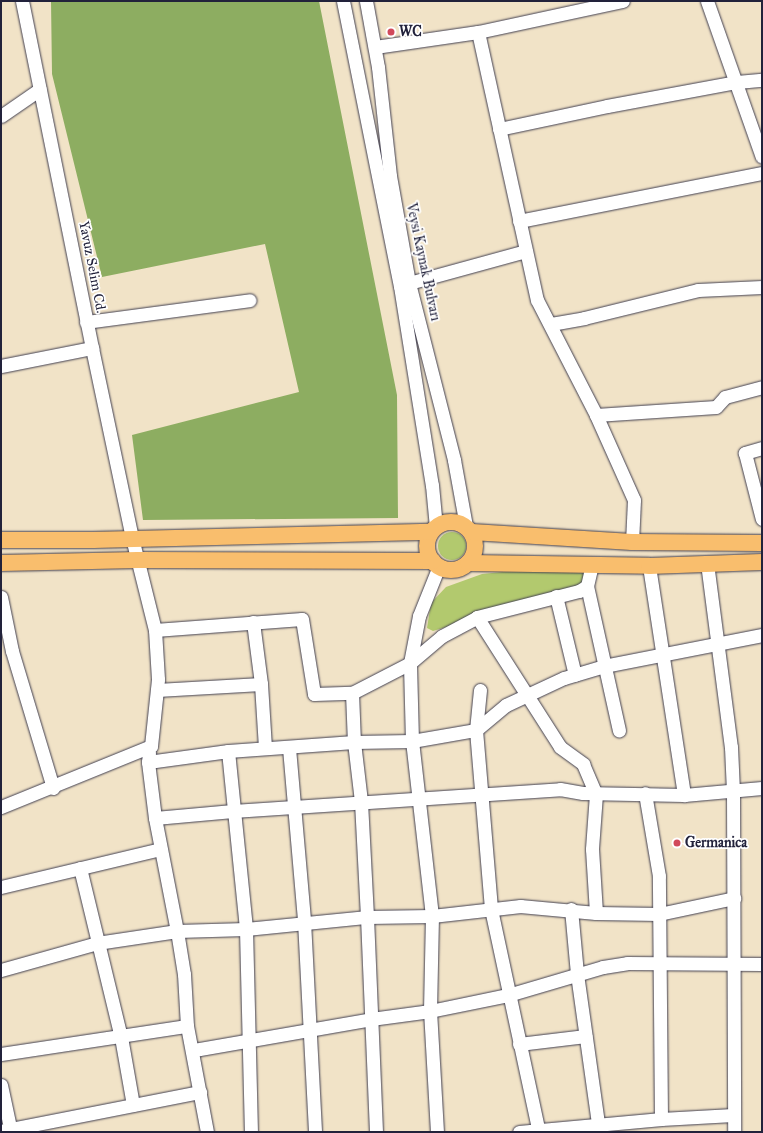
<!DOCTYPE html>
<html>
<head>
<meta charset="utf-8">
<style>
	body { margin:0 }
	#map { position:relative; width:763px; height:1133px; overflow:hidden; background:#f1e3c7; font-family:"IM FELL Great Primer",serif }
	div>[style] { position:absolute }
	.green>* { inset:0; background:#b2c96e }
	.round { border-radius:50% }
	.forest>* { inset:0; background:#8dad61 }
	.roads { filter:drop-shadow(0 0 1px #413f50) drop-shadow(0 0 1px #413f50) }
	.minor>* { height:13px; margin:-6.5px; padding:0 6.5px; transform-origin:6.5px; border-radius:6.5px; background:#fff }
	.major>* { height:16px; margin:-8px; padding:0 8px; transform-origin:8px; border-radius:8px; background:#f9be6d }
	.major>.ring { margin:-8px; padding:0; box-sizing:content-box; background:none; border:16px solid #f9be6d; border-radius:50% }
	.dots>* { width:11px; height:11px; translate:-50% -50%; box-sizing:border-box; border:2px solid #fff; border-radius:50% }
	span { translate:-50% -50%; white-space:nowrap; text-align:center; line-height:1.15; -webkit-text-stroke:3.5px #fff; paint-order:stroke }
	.poi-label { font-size:14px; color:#22223b; font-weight:700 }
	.left { translate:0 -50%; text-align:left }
	.street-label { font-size:14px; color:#22223b }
	.frame { position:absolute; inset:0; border:2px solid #22223b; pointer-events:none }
</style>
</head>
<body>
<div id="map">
	<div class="green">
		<i class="round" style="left:438px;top:532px;width:28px;height:28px"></i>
		<i style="clip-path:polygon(523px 570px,584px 571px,584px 585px,433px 631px,427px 628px,431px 603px,446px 587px,482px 574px)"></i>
	</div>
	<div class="forest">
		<i style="clip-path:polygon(51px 1px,319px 1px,397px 395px,398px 518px,143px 520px,132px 435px,299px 392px,265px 244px,102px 277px,52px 74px)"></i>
	</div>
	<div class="roads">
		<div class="minor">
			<i style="left:343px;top:1px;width:291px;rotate:78.7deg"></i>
			<i style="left:400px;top:286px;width:202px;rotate:80.9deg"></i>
			<i style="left:432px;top:485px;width:42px;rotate:84.6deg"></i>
			<i style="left:366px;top:1px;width:67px;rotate:79.7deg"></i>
			<i style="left:378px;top:67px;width:110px;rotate:83.7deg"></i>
			<i style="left:390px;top:176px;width:109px;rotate:79.9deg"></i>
			<i style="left:409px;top:283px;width:183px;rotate:75.7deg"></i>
			<i style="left:454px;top:460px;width:67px;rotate:79.7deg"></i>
			<i style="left:707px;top:1px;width:165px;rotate:70.6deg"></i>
			<i style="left:478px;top:32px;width:274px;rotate:77.6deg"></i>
			<i style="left:537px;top:300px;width:129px;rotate:62.8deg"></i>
			<i style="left:596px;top:415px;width:93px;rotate:65.9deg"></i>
			<i style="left:634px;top:500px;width:42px;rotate:92.7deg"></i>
			<i style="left:375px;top:47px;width:104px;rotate:-8.3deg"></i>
			<i style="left:478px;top:32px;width:148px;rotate:-12.1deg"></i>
			<i style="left:1px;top:116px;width:47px;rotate:-34.7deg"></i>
			<i style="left:499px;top:129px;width:110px;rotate:-12deg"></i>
			<i style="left:607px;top:106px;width:132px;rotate:-10.5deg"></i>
			<i style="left:737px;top:82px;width:25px;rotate:-5deg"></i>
			<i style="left:519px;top:221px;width:248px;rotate:-11.2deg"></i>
			<i style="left:409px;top:283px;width:121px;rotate:-15.3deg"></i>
			<i style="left:86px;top:322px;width:165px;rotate:-7.6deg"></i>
			<i style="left:551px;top:324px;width:34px;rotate:-10deg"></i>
			<i style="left:584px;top:318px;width:117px;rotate:-13.8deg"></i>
			<i style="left:698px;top:290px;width:64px;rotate:-2.7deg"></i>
			<i style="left:1px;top:366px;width:93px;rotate:-11.2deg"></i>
			<i style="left:596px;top:415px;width:120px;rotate:-3.8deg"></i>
			<i style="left:716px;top:407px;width:13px;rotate:-48deg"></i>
			<i style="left:725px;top:397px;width:38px;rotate:-15deg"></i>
			<i style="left:762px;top:448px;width:18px;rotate:164deg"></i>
			<i style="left:745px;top:453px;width:68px;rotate:75.6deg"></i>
			<i style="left:707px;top:563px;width:186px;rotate:82.6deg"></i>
			<i style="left:731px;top:747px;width:44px;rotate:87.4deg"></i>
			<i style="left:733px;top:791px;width:341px;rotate:89.8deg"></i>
			<i style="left:649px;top:566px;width:232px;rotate:81.3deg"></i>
			<i style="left:587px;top:586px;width:148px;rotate:77.5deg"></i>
			<i style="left:556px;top:596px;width:81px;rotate:76.5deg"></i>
			<i style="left:1px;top:597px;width:55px;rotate:78.5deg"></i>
			<i style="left:12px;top:651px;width:143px;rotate:73.3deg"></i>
			<i style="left:477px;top:617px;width:154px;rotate:57.4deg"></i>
			<i style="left:560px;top:747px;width:29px;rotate:36deg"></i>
			<i style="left:583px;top:764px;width:33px;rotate:67deg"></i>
			<i style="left:596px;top:794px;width:55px;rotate:94.2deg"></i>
			<i style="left:592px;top:849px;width:64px;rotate:86.4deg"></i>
			<i style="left:253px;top:622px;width:63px;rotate:82.6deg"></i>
			<i style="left:261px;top:684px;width:64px;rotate:86.4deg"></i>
			<i style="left:155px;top:630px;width:147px;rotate:-4.3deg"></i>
			<i style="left:302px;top:619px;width:76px;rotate:80.9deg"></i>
			<i style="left:314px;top:694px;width:38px;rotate:-2deg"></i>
			<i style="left:352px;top:693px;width:65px;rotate:-27.3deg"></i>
			<i style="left:410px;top:663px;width:42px;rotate:-40.2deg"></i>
			<i style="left:442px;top:636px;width:40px;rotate:-28deg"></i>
			<i style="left:477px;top:617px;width:105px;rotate:-14.3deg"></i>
			<i style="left:579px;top:591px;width:9px;rotate:-32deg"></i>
			<i style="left:587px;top:586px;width:22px;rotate:-77deg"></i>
			<i style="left:157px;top:690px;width:104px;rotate:-3.3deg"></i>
			<i style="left:480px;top:690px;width:40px;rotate:95.7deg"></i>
			<i style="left:476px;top:730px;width:180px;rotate:85.2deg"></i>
			<i style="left:491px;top:909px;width:228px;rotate:77.9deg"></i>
			<i style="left:352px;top:693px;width:49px;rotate:87.7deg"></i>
			<i style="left:354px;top:742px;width:60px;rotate:83.3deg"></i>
			<i style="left:361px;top:802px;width:115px;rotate:87deg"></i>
			<i style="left:367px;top:917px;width:215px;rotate:87.6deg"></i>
			<i style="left:289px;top:748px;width:174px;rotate:85deg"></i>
			<i style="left:304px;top:921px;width:211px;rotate:87deg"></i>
			<i style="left:228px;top:751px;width:179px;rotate:84.2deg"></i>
			<i style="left:246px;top:929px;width:203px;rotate:88.6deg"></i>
			<i style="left:149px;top:753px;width:9px;rotate:96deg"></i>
			<i style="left:148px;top:762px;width:56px;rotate:82.9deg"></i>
			<i style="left:155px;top:818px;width:115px;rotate:79deg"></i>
			<i style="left:177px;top:931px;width:44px;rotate:80.8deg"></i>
			<i style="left:184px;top:974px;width:52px;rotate:86.7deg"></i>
			<i style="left:187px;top:1026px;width:108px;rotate:79.3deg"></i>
			<i style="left:148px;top:762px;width:81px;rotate:-7.8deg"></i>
			<i style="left:228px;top:751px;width:126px;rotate:-4.1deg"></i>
			<i style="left:354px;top:742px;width:58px;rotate:-1deg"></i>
			<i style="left:412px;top:741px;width:65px;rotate:-9.8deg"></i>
			<i style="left:476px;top:730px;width:39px;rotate:-40deg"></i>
			<i style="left:506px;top:705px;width:64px;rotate:-25deg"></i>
			<i style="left:564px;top:678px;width:42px;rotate:-16.7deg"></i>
			<i style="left:604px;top:666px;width:161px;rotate:-11.1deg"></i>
			<i style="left:1px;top:807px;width:162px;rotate:-22.1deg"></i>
			<i style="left:151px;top:746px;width:67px;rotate:-84deg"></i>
			<i style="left:158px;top:679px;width:49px;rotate:-93.5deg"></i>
			<i style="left:155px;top:630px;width:95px;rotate:-104deg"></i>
			<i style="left:132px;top:538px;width:194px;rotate:-101.9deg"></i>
			<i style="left:92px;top:348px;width:354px;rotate:-101.4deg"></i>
			<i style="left:155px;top:818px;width:78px;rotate:-5.1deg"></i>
			<i style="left:233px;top:811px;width:328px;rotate:-3.8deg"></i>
			<i style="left:560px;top:789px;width:23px;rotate:10deg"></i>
			<i style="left:583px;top:793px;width:101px;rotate:1.1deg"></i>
			<i style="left:684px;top:795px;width:78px;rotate:-5.1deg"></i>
			<i style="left:80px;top:868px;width:174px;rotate:76.4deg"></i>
			<i style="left:121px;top:1037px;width:69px;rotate:80deg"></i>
			<i style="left:1px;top:887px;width:164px;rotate:-13.4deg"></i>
			<i style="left:571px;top:909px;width:65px;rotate:84.7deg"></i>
			<i style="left:577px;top:974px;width:159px;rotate:82deg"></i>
			<i style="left:1px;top:970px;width:100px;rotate:-15.7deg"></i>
			<i style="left:97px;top:943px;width:81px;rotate:-8.5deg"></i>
			<i style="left:177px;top:931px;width:69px;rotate:-1.7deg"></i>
			<i style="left:246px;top:929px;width:122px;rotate:-5.7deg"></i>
			<i style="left:367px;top:917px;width:65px;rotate:-0.9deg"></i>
			<i style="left:432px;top:916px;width:89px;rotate:-6.5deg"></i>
			<i style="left:520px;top:906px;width:76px;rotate:5.3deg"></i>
			<i style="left:596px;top:913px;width:63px;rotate:0.9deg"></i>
			<i style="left:659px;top:914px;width:77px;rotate:-12deg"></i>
			<i style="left:519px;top:1044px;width:67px;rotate:-6.8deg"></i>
			<i style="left:194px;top:1050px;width:180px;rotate:-9.9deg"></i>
			<i style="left:371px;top:1019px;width:60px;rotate:-7.7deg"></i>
			<i style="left:430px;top:1011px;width:80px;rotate:-11.6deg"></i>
			<i style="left:508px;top:995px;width:99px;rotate:-16.4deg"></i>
			<i style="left:603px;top:967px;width:24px;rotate:-9deg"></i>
			<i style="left:627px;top:963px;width:135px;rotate:0.4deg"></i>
			<i style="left:1px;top:1054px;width:188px;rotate:-8.6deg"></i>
			<i style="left:1px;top:1085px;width:48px;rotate:78deg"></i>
			<i style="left:661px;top:1119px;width:72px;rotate:-3.2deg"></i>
			<i style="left:1px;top:1131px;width:203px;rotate:-11.1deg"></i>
			<i style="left:437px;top:1132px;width:121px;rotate:-93.3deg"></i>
			<i style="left:430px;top:1011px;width:95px;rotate:-88.8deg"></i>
			<i style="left:432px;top:916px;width:176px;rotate:-96.5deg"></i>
			<i style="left:412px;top:741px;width:78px;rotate:-91.5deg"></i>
			<i style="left:410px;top:663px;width:48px;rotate:-79.2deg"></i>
			<i style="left:419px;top:616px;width:54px;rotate:-68.2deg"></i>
			<i style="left:519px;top:1132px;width:143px;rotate:-5.2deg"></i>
			<i style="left:661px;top:1119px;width:243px;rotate:-90.5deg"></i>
			<i style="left:659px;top:876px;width:84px;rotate:-99.6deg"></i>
		</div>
		<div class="major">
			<i class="ring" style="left:427px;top:522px;width:32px;height:32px"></i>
			<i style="left:472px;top:532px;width:160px;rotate:3.6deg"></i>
			<i style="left:632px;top:542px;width:130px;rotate:0.4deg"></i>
			<i style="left:1px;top:540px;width:92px"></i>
			<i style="left:93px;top:540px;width:338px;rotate:-1.4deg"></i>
			<i style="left:1px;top:563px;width:137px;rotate:-1.3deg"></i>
			<i style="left:138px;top:560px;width:295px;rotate:0.2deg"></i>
			<i style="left:468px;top:563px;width:181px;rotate:0.9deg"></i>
			<i style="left:649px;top:566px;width:113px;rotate:-2deg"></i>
		</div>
	</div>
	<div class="dots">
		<i style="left:391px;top:32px;background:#d1495b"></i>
		<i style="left:677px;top:843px;background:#d1495b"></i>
	</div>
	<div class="poi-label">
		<span class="left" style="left:399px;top:32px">WC</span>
		<span class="left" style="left:685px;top:843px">Germanica</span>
	</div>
	<div class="street-label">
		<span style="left:423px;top:262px;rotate:78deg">Veysi Kaynak Bulvarı</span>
		<span style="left:92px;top:267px;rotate:79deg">Yavuz Selim Cd.</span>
	</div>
	<div class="frame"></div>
</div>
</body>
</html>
